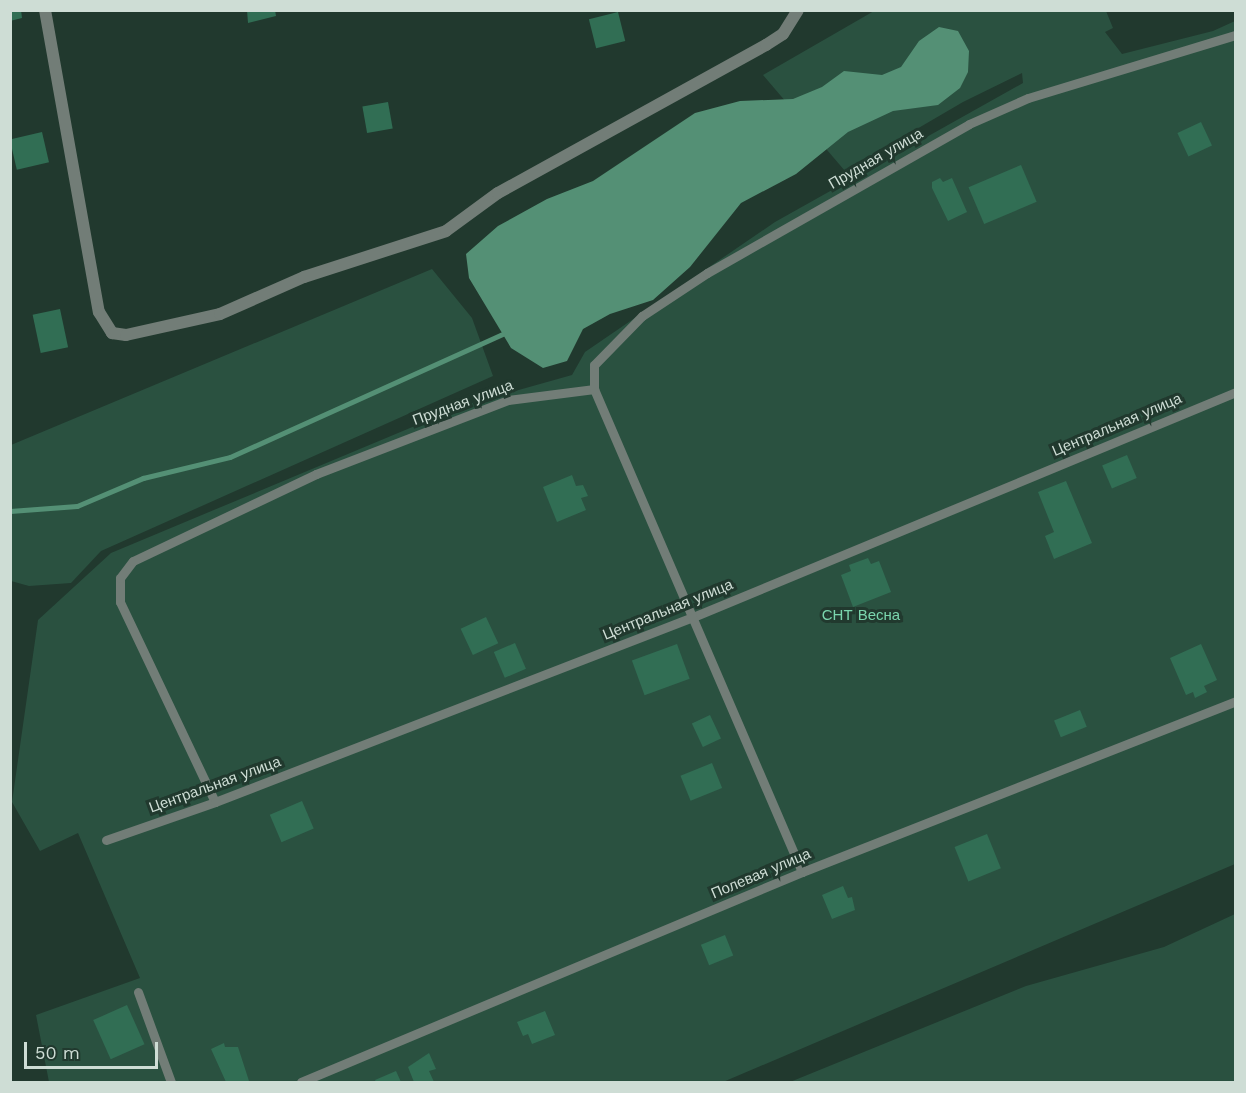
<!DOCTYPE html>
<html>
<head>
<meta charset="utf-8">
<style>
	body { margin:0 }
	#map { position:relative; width:1246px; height:1093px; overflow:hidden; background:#21392e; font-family:"Work Sans",sans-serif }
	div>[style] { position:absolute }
	.green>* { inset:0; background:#2a5140 }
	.water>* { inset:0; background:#549075 }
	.stream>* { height:5px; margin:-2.5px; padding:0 2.5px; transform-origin:2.5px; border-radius:2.5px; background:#549075 }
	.building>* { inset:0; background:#316e54; transform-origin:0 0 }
	.lane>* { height:9px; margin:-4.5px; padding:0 4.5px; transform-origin:4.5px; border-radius:4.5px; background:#727d77 }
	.street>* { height:12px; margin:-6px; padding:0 6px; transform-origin:6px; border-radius:6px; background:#727d77 }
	span { translate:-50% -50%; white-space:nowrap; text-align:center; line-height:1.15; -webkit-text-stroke:6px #21392e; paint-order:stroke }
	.street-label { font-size:15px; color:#ceddd5 }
	.park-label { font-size:15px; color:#7ad5ad }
	.frame { position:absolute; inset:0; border:12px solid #ceddd5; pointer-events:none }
	.scale { position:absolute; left:24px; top:1042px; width:134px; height:27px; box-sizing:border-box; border:3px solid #ceddd5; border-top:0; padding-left:8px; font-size:18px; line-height:21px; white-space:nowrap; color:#ceddd5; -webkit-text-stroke:4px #21392e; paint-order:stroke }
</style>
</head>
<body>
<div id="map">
	<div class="green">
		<i style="clip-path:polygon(874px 11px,1106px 11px,1113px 28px,1105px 32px,1122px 54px,1213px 31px,1235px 21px,1235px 864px,723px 1082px,49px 1082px,36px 1015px,140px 978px,78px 833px,40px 851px,12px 802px,38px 620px,111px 553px,465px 405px,572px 375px,585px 352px,775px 222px,1023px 83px,1022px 73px,963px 102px,845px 171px,763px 75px)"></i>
		<i style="clip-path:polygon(432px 269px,472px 318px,493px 376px,101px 551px,71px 583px,29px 586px,11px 581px,11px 445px)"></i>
		<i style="clip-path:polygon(1235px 914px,1235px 1082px,790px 1082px,1026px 986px,1164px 947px)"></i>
	</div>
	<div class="water">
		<i style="clip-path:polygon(939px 27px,958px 31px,969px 51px,968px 72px,960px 88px,938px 105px,893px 111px,848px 132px,796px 174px,741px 203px,690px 267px,653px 300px,610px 314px,583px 329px,567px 361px,543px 368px,511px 348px,469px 278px,466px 254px,498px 226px,547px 199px,593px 181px,695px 113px,740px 101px,793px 99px,822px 87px,844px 71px,882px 75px,901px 67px,919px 41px)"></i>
	</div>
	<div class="stream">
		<i style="left:10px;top:511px;width:67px;rotate:-4.3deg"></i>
		<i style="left:77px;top:506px;width:72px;rotate:-23deg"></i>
		<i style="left:143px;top:478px;width:89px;rotate:-13.6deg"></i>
		<i style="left:230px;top:457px;width:299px;rotate:-24.3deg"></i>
	</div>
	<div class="building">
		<i style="clip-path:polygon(10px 10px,21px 10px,22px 18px,10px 21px)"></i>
		<i style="clip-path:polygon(247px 10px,275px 10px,276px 16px,248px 23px)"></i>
		<i style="left:618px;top:12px;width:30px;height:30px;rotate:76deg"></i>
		<i style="left:388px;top:102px;width:27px;height:26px;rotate:80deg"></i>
		<i style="left:1201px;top:122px;width:26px;height:26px;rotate:65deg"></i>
		<i style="left:42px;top:132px;width:31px;height:33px;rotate:77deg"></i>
		<i style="left:1021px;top:165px;width:40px;height:57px;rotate:67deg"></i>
		<i style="clip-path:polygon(940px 178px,943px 182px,952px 178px,967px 212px,948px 221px,932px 188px,932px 182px)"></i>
		<i style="left:60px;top:309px;width:39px;height:28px;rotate:78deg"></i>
		<i style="left:1127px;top:455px;width:25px;height:27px;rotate:67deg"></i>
		<i style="clip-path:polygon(572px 475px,576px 486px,583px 485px,588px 496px,581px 498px,586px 510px,557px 522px,543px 487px)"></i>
		<i style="clip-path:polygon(1066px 481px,1092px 543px,1054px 559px,1045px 536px,1054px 532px,1038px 492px)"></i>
		<i style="clip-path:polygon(868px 558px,871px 564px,879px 561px,891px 592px,853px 607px,841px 575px,851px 571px,849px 565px)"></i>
		<i style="left:486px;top:617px;width:29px;height:28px;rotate:65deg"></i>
		<i style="left:515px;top:643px;width:28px;height:23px;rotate:67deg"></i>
		<i style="left:677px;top:644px;width:37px;height:48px;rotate:70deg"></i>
		<i style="clip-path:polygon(1201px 644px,1217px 680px,1204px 686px,1207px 692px,1195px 698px,1193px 692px,1186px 695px,1170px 658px)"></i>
		<i style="left:1080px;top:710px;width:18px;height:28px;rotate:68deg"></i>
		<i style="left:710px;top:715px;width:26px;height:20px;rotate:65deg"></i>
		<i style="left:712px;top:763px;width:27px;height:34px;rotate:68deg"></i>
		<i style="left:302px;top:801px;width:30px;height:35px;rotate:67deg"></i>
		<i style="left:987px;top:834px;width:37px;height:35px;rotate:68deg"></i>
		<i style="clip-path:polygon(843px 886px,848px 898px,852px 897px,855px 910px,832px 919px,822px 895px)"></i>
		<i style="left:725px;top:935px;width:22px;height:26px;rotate:68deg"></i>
		<i style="left:127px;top:1005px;width:43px;height:37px;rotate:66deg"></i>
		<i style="clip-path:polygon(545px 1011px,555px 1035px,532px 1044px,528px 1034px,523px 1036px,517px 1022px)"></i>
		<i style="clip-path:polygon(224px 1043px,225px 1047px,238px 1047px,249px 1081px,226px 1082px,211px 1049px)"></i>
		<i style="clip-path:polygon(429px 1053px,436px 1069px,429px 1071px,434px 1082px,414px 1082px,408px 1067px)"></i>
		<i style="clip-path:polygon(396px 1071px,401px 1082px,376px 1082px,375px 1080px)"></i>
	</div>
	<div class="lane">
		<i style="left:215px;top:802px;width:221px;rotate:-115.4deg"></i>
		<i style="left:120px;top:602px;width:24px;rotate:-90deg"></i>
		<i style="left:120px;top:578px;width:21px;rotate:-53deg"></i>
		<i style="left:133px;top:561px;width:203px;rotate:-25.4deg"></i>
		<i style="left:316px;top:474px;width:206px;rotate:-21.1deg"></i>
		<i style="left:508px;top:400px;width:87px;rotate:-7.3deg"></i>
		<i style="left:106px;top:840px;width:115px;rotate:-19.2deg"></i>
		<i style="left:215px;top:802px;width:513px;rotate:-21.16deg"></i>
		<i style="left:693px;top:617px;width:588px;rotate:-22.51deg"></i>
		<i style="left:802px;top:872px;width:526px;rotate:-113.3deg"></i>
		<i style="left:594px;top:389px;width:24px;rotate:-90deg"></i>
		<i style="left:594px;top:365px;width:69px;rotate:-45.6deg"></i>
		<i style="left:642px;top:316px;width:78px;rotate:-33.5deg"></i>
		<i style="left:707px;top:273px;width:301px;rotate:-29.6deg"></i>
		<i style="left:969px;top:124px;width:64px;rotate:-23.8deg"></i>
		<i style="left:1028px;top:98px;width:217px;rotate:-16.9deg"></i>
		<i style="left:138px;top:992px;width:96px;rotate:69.9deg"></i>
		<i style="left:301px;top:1082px;width:543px;rotate:-22.74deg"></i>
		<i style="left:802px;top:872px;width:466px;rotate:-21.5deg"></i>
	</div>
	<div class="street">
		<i style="left:45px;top:10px;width:307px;rotate:79.9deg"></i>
		<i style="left:99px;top:312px;width:25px;rotate:58deg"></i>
		<i style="left:112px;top:333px;width:14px;rotate:8deg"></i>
		<i style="left:126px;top:335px;width:96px;rotate:-12.6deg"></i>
		<i style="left:220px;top:314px;width:92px;rotate:-23.8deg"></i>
		<i style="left:304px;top:277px;width:149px;rotate:-17.9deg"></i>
		<i style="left:446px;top:231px;width:64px;rotate:-36.2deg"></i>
		<i style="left:498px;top:193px;width:306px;rotate:-28.9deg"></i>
		<i style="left:766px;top:45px;width:20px;rotate:-33deg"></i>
		<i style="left:783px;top:34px;width:28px;rotate:-58deg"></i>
	</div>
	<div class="street-label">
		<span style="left:876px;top:159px;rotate:-30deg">Прудная улица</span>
		<span style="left:463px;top:403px;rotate:-20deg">Прудная улица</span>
		<span style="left:1117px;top:425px;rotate:-23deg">Центральная улица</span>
		<span style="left:668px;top:610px;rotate:-22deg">Центральная улица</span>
		<span style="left:215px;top:785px;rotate:-20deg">Центральная улица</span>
		<span style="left:761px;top:874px;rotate:-23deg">Полевая улица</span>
	</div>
	<div class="park-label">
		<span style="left:861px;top:616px">СНТ Весна</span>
	</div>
	<div class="frame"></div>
	<div class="scale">50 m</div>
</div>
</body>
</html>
